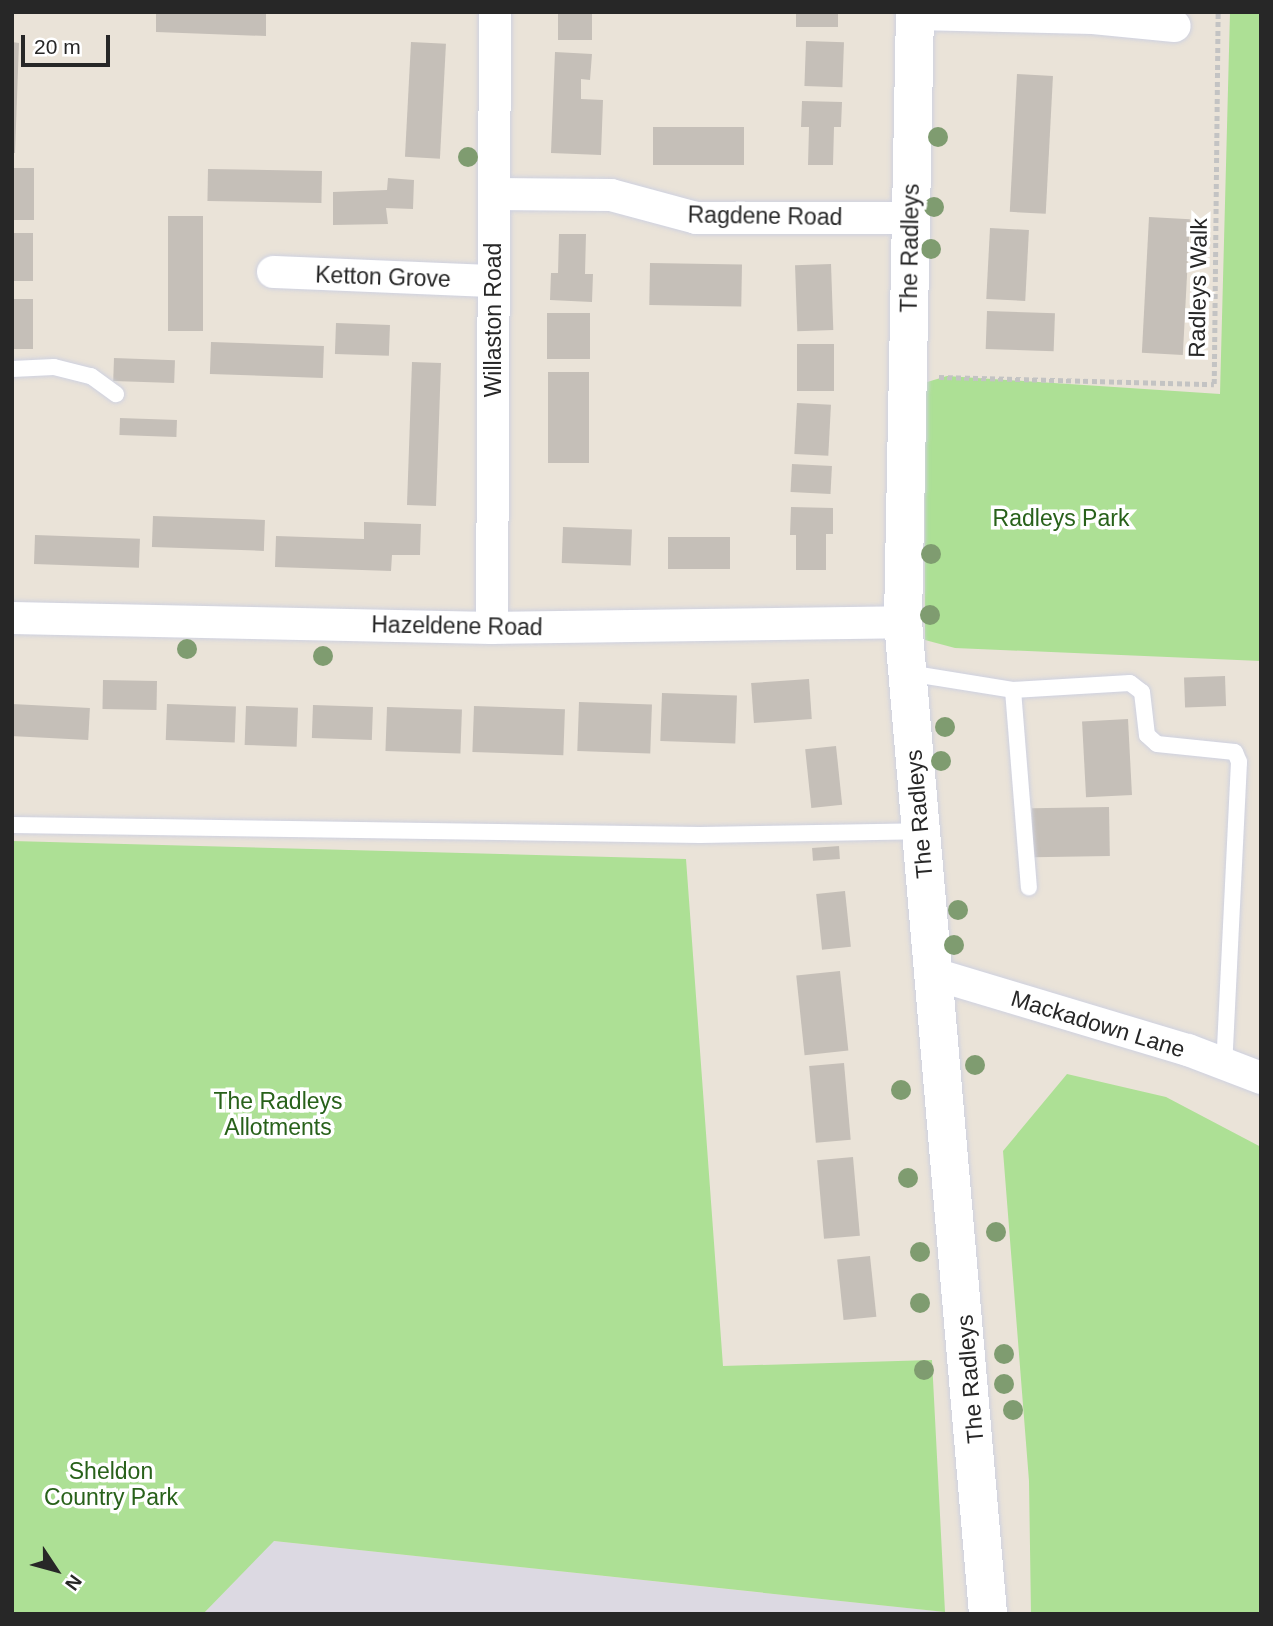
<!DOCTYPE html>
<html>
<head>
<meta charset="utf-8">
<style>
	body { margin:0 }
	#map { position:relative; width:1273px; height:1626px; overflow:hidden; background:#eae3d8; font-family:Arial,sans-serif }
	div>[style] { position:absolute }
	.industrial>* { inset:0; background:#dcd9e2 }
	.green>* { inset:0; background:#ade095 }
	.building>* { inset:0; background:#c5bfb8; transform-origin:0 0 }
	.path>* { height:4.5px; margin-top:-2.25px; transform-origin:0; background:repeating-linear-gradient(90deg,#c3c3c3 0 5px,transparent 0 8.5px) }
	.roads { filter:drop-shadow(0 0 2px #ced1e0) drop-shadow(0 0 2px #ced1e0) }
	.service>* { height:16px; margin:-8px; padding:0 8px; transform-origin:8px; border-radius:8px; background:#fff }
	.minor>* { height:32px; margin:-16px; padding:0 16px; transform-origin:16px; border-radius:16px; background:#fff }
	.tertiary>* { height:38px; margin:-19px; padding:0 19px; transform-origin:19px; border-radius:19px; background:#fff }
	.trees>* { width:20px; height:20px; margin:-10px; border-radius:50%; background:#7f9c70 }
	span { translate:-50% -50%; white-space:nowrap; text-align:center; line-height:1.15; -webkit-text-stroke:7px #fff; paint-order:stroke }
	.street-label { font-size:23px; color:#272727 }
	.park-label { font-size:23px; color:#28611a }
	.frame { position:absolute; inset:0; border:14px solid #272727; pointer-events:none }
	.north { position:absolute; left:21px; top:1535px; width:70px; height:70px; -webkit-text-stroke:5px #fff; paint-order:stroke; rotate:126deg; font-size:19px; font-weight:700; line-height:28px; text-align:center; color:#272727 }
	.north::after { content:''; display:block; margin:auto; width:24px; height:32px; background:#272727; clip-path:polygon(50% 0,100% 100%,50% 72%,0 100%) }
	.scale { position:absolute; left:21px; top:35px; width:89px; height:32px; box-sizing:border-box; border:4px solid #272727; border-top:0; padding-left:9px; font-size:21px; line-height:24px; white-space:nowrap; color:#272727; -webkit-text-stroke:5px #fff; paint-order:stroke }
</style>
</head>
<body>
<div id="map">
	<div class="industrial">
		<i style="clip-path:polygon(273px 1541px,945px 1612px,203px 1614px)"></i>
	</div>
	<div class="green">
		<i style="clip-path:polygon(1230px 12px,1261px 12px,1261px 661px,955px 648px,925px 640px,924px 383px,947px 376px,1220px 394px)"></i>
		<i style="clip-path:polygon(12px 841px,686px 859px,723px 1366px,932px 1360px,945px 1612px,274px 1541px,203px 1614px,12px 1614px)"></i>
		<i style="clip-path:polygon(1067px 1074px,1166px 1097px,1261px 1147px,1261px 1614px,1031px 1614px,1029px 1481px,1003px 1151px)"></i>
	</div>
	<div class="building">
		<i style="clip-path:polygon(156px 12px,266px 12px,266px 36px,156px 32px)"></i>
		<i style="left:558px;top:12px;width:34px;height:28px"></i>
		<i style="left:796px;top:12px;width:42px;height:15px"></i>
		<i style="left:806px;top:41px;width:38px;height:45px;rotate:2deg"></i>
		<i style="clip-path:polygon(12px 42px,19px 43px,15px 153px,12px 153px)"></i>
		<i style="left:411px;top:42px;width:35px;height:115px;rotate:3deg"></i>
		<i style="clip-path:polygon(555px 52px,592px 54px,590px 80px,581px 79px,581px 99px,603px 100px,601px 155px,551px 153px)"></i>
		<i style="left:1017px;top:74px;width:36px;height:138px;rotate:3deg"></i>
		<i style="clip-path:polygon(802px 101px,842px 102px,841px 127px,834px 127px,833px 165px,808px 165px,809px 127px,801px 127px)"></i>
		<i style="left:653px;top:127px;width:91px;height:38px"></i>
		<i style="left:12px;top:168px;width:22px;height:52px"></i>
		<i style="left:208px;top:169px;width:114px;height:32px;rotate:1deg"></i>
		<i style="clip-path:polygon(388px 178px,414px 180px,413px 209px,386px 208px,388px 224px,333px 225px,333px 192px,387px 190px)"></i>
		<i style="left:168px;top:216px;width:35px;height:115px"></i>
		<i style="left:1149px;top:217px;width:41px;height:136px;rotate:3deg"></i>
		<i style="left:990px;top:228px;width:39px;height:71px;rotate:3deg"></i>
		<i style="left:12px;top:233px;width:21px;height:48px"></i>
		<i style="clip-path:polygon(559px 234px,586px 234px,585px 274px,593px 274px,592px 302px,550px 300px,551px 273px,558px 273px)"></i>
		<i style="left:650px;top:263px;width:92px;height:42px;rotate:1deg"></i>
		<i style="left:831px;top:264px;width:66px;height:36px;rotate:88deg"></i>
		<i style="left:12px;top:299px;width:21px;height:50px"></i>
		<i style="left:987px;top:311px;width:68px;height:38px;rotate:2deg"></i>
		<i style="left:590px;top:313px;width:46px;height:43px;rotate:90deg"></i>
		<i style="left:336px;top:323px;width:54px;height:31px;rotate:2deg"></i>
		<i style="left:211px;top:342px;width:113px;height:32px;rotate:2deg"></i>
		<i style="left:797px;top:344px;width:37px;height:47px"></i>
		<i style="left:114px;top:358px;width:61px;height:23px;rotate:2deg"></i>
		<i style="left:412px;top:362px;width:29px;height:143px;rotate:2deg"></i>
		<i style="left:548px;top:372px;width:41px;height:91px"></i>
		<i style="left:797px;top:403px;width:34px;height:51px;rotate:3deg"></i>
		<i style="left:120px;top:418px;width:57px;height:17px;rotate:2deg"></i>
		<i style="left:792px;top:464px;width:40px;height:28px;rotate:3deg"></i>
		<i style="clip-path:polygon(791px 507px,833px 508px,833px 534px,826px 534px,826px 570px,796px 570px,796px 535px,790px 535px)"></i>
		<i style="left:153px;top:516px;width:112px;height:31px;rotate:2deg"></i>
		<i style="clip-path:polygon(364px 522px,421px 524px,420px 555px,392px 555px,391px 571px,275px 567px,276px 536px,364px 539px)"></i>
		<i style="left:563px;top:527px;width:69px;height:36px;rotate:2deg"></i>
		<i style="left:35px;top:535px;width:105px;height:29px;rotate:2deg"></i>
		<i style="left:668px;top:537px;width:62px;height:32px"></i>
		<i style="left:1225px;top:676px;width:30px;height:41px;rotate:88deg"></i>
		<i style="left:809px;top:679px;width:40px;height:58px;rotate:86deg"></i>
		<i style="left:103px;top:680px;width:54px;height:29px;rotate:1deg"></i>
		<i style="left:662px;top:693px;width:75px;height:48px;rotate:2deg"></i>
		<i style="left:579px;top:702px;width:73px;height:49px;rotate:2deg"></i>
		<i style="left:12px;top:704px;width:78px;height:32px;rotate:3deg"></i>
		<i style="left:167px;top:704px;width:69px;height:36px;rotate:2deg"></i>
		<i style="left:313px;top:705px;width:60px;height:33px;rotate:2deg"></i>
		<i style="left:246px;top:706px;width:52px;height:39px;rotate:2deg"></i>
		<i style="left:474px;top:706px;width:91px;height:46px;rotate:2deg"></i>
		<i style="left:387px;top:707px;width:75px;height:44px;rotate:2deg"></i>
		<i style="left:1128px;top:719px;width:76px;height:46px;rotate:87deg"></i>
		<i style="left:836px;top:746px;width:59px;height:31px;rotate:84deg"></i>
		<i style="left:1109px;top:807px;width:49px;height:77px;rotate:89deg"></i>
		<i style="left:839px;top:846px;width:13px;height:27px;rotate:86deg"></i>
		<i style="left:845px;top:891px;width:56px;height:29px;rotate:84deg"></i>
		<i style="left:840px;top:971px;width:80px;height:44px;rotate:84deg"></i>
		<i style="left:844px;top:1063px;width:77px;height:35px;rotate:85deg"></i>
		<i style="left:853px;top:1157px;width:79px;height:36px;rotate:85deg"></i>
		<i style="left:870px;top:1256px;width:61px;height:33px;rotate:84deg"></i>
	</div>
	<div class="path">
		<i style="left:939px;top:377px;width:275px;rotate:1.5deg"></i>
		<i style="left:1214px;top:384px;width:372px;rotate:-89.4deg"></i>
	</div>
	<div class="roads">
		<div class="service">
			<i style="left:12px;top:369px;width:42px;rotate:-2.7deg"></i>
			<i style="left:54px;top:367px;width:38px;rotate:14deg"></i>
			<i style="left:91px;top:376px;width:31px;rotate:36deg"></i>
			<i style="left:908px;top:673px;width:106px;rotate:9.2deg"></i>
			<i style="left:1013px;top:690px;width:117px;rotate:-3.4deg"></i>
			<i style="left:1130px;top:683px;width:15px;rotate:37deg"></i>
			<i style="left:1142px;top:692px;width:43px;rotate:83.4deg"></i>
			<i style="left:1147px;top:735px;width:13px;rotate:42deg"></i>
			<i style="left:1157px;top:744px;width:78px;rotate:5.9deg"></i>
			<i style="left:1235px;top:752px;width:11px;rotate:68deg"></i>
			<i style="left:1239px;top:762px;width:302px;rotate:92.8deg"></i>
			<i style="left:1013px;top:690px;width:198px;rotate:85.4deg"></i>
			<i style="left:12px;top:825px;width:688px;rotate:0.83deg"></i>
			<i style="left:700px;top:835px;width:220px;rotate:-1deg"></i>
		</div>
		<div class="minor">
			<i style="left:915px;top:14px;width:178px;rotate:1.3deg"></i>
			<i style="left:1093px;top:18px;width:82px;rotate:5.6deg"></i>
			<i style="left:494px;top:194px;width:117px;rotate:0.5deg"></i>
			<i style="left:611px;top:195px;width:88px;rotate:15.1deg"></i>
			<i style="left:696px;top:218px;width:215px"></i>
			<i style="left:273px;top:272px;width:219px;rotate:2.4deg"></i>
			<i style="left:12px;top:618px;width:480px;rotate:1.2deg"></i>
			<i style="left:492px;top:628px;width:411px;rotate:-0.8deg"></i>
			<i style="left:492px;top:628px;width:616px;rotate:-89.72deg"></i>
			<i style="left:934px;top:974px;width:265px;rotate:16.7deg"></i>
			<i style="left:1188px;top:1050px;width:78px;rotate:21deg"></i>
		</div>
		<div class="tertiary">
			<i style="left:915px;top:12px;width:610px;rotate:91.13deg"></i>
			<i style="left:903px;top:622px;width:996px;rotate:85.1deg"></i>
		</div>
	</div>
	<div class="trees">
		<i style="left:938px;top:137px"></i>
		<i style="left:468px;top:157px"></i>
		<i style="left:934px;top:207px"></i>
		<i style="left:931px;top:249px"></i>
		<i style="left:931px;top:554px"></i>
		<i style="left:930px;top:615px"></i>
		<i style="left:187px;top:649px"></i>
		<i style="left:323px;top:656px"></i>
		<i style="left:945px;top:727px"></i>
		<i style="left:941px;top:761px"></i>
		<i style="left:958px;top:910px"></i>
		<i style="left:954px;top:945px"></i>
		<i style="left:975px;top:1065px"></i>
		<i style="left:901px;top:1090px"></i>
		<i style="left:908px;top:1178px"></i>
		<i style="left:996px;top:1232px"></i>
		<i style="left:920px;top:1252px"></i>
		<i style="left:920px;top:1303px"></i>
		<i style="left:1004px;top:1354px"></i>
		<i style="left:924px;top:1370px"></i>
		<i style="left:1004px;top:1384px"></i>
		<i style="left:1013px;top:1410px"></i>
	</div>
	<div class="street-label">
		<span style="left:765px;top:216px;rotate:1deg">Ragdene Road</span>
		<span style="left:910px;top:248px;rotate:-89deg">The Radleys</span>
		<span style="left:383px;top:277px;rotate:2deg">Ketton Grove</span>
		<span style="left:1198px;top:288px;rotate:-89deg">Radleys Walk</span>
		<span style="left:493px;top:320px;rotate:-90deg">Willaston Road</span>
		<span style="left:457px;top:626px;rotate:1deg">Hazeldene Road</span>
		<span style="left:919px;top:814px;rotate:-95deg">The Radleys</span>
		<span style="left:1098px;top:1024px;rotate:17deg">Mackadown Lane</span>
		<span style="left:970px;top:1379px;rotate:-95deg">The Radleys</span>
	</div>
	<div class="park-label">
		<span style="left:1061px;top:518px">Radleys Park</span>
		<span style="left:278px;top:1114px">The Radleys<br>Allotments</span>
		<span style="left:111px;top:1484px">Sheldon<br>Country Park</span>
	</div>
	<div class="frame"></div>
	<div class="north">N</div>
	<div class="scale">20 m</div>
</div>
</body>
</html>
